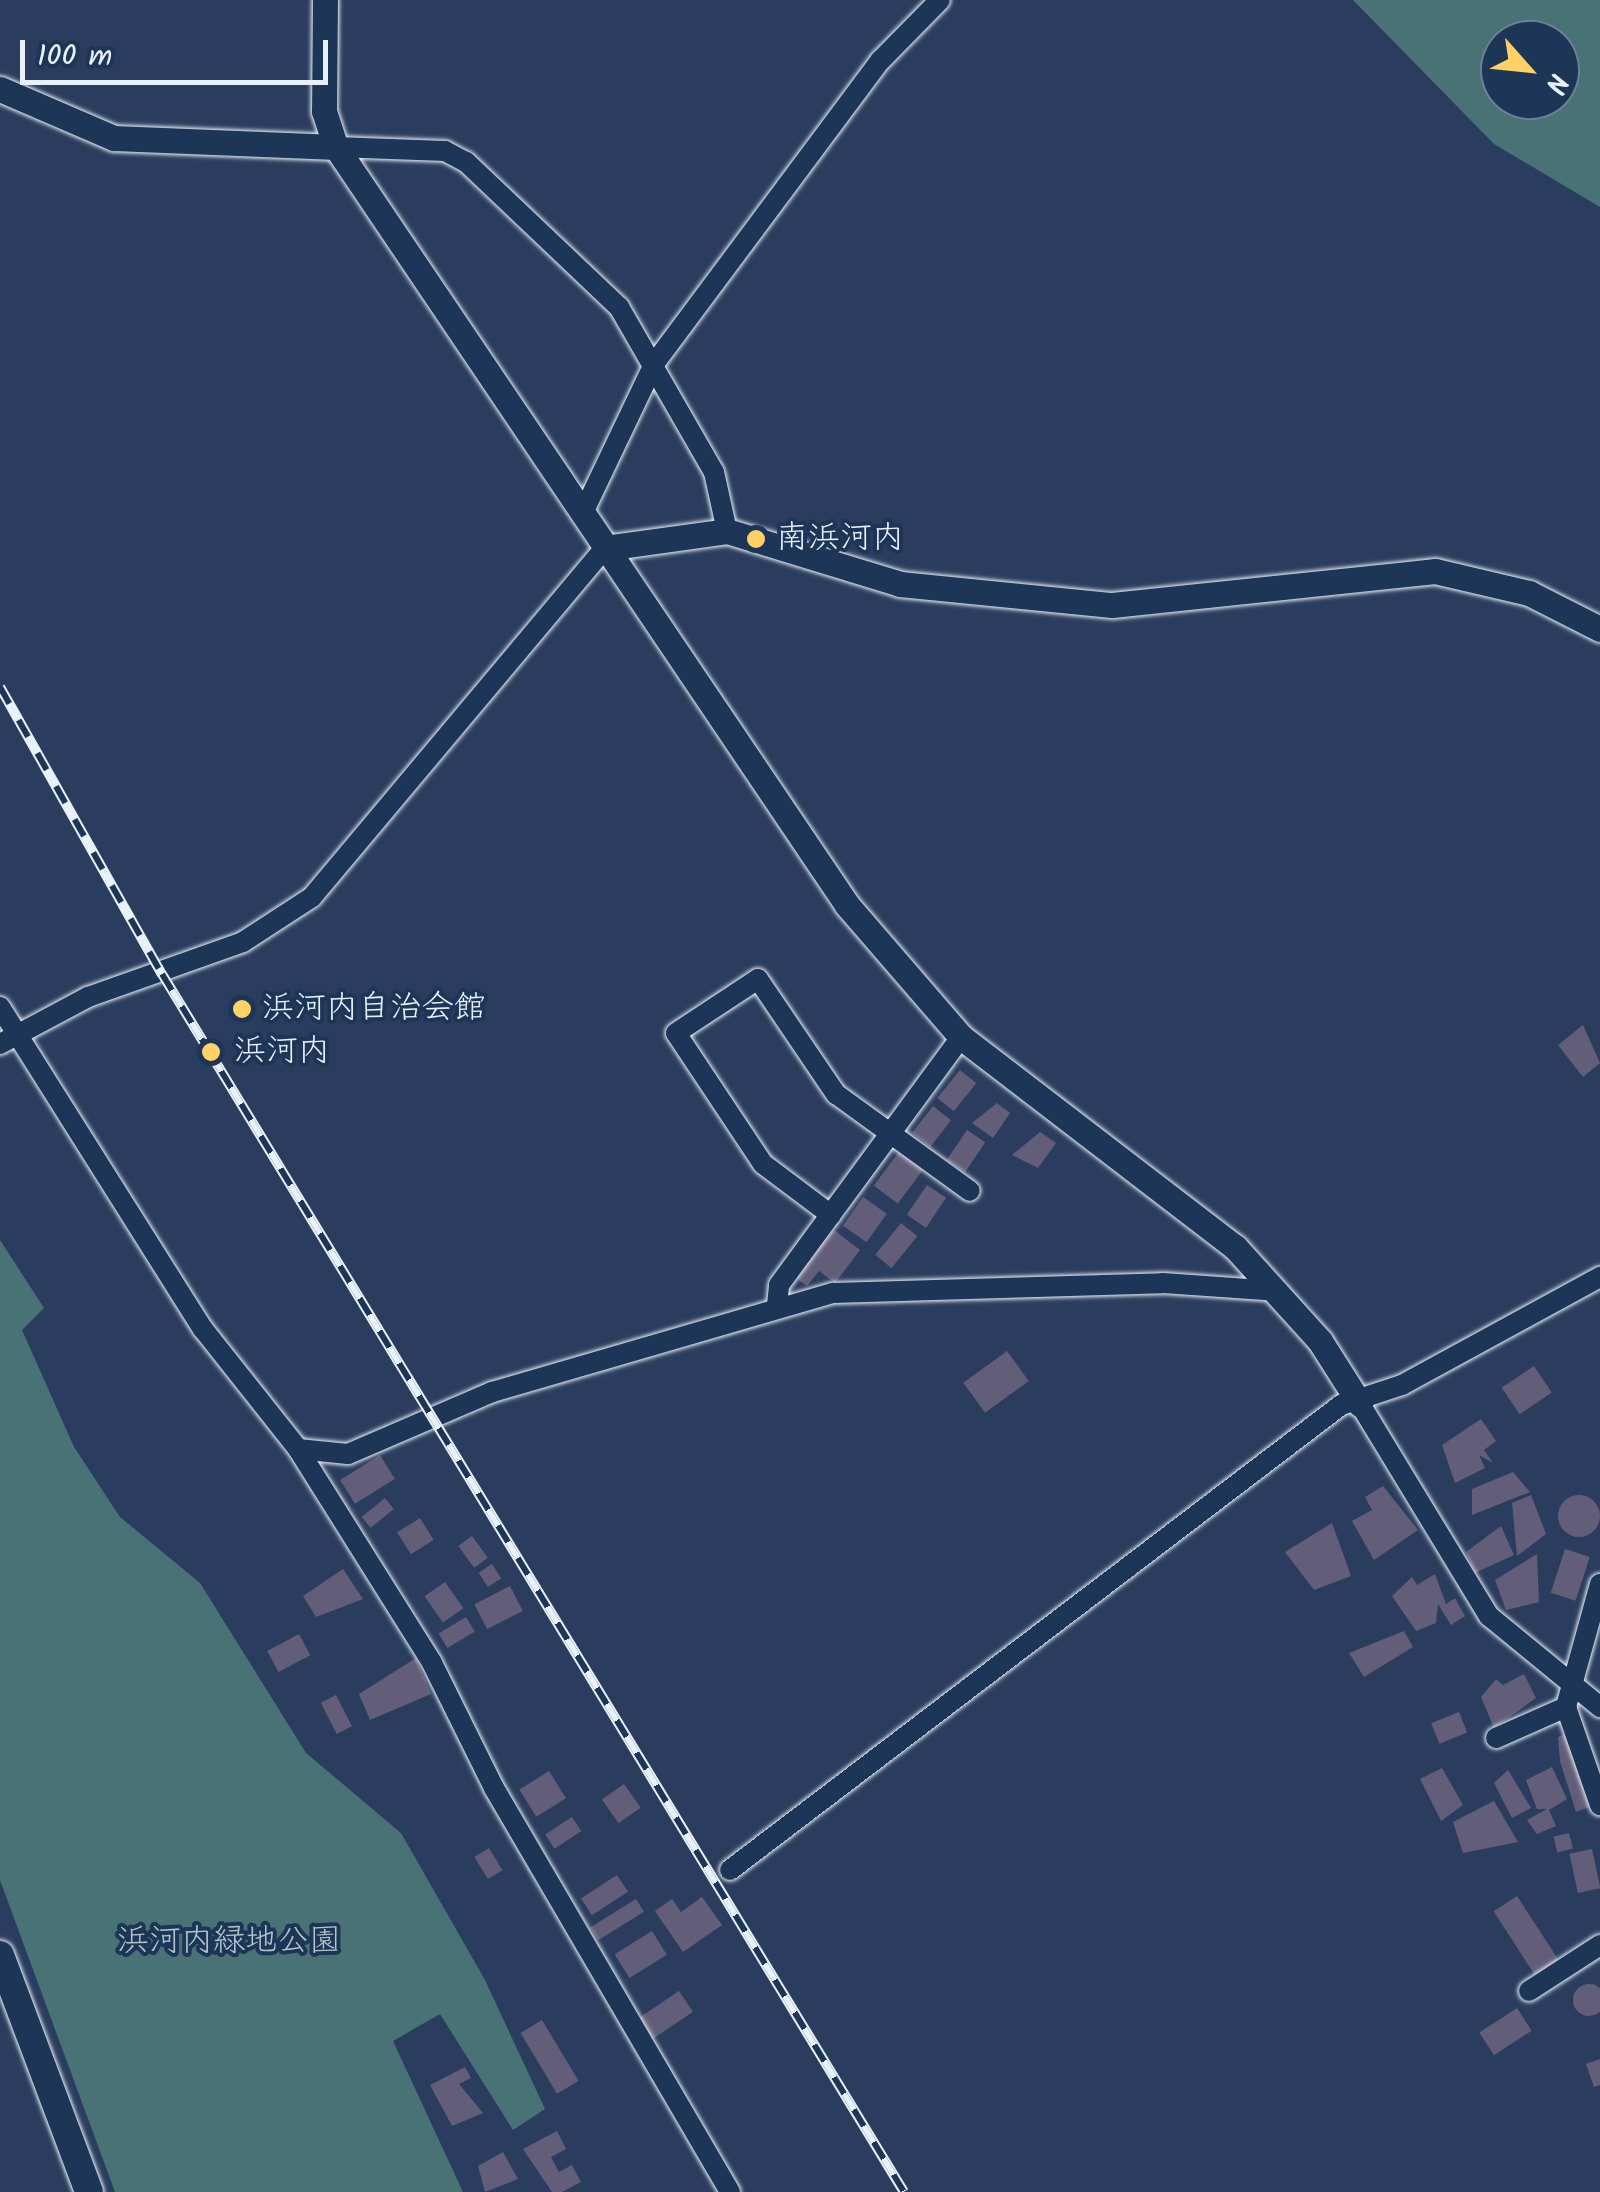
<!DOCTYPE html>
<html>
<head>
<meta charset="utf-8">
<style>
	body { margin:0 }
	#map { position:relative; width:1600px; height:2192px; overflow:hidden; background:#2b3d5e; font-family:Kalam,"Klee One",sans-serif }
	div>[style] { position:absolute }
	.green>* { inset:0; background:#497276 }
	.building>* { inset:0; background:#625e7a; transform-origin:0 0 }
	.round { border-radius:50% }
	.roads { filter:drop-shadow(0 0 2px #e8f1f8) drop-shadow(0 0 2px #e8f1f8) }
	.minor>* { height:20px; margin:-10px; padding:0 10px; transform-origin:10px; border-radius:10px; background:#1d3557 }
	.tertiary>* { height:25px; margin:-12.5px; padding:0 12.5px; transform-origin:12.5px; border-radius:12.5px; background:#1d3557 }
	.secondary>* { height:28px; margin:-14px; padding:0 14px; transform-origin:14px; border-radius:14px; background:#1d3557 }
	.rail>* { height:10px; margin-top:-5px; transform-origin:0; background:repeating-linear-gradient(90deg,#1d3557 0 19px,#e8f1f8 0 38px); box-sizing:border-box; border-block:2px solid #e8f1f8 }
	.dots>* { width:28px; height:28px; translate:-50% -50%; box-sizing:border-box; border:5px solid #1d3557; border-radius:50% }
	span { translate:-50% -50%; white-space:nowrap; text-align:center; line-height:1.15; -webkit-text-stroke:8px #1d3557; paint-order:stroke }
	.poi-label { font-size:32px; color:#e8f1f8 }
	.left { translate:0 -50%; text-align:left }
	.park-label { font-size:32px; color:#b0c5ca }
	.north { position:absolute; left:1480px; top:20px; width:100px; height:100px; box-sizing:border-box; background:#1d3557; border:2px solid #6e8097; border-radius:50%; rotate:117deg; font-size:28px; font-weight:700; line-height:40px; text-align:center; color:#e8f1f8 }
	.north::after { content:''; display:block; margin:auto; width:35px; height:45px; background:#ffd166; clip-path:polygon(50% 0,100% 100%,50% 72%,0 100%) }
	.scale { position:absolute; left:20px; top:40px; width:308px; height:45px; box-sizing:border-box; border:5px solid #e8f1f8; border-top:0; padding-left:12px; font-size:30px; line-height:35px; white-space:nowrap; color:#e8f1f8; -webkit-text-stroke:8px #1d3557; paint-order:stroke }
</style>
</head>
<body>
<div id="map">
	<div class="green">
		<i style="clip-path:polygon(evenodd,1353px 0,1600px 0,1600px 207px,1494px 144px,1353px 0,1560px 40px,1560px 100px,1500px 100px,1500px 40px,1560px 40px)"></i>
		<i style="clip-path:polygon(0 1240px,44px 1308px,22px 1330px,74px 1447px,120px 1517px,200px 1583px,306px 1753px,401px 1833px,485px 1980px,545px 2109px,513px 2130px,440px 2014px,393px 2041px,463px 2192px,115px 2192px,0 1880px)"></i>
	</div>
	<div class="building">
		<i style="clip-path:polygon(1583px 1025px,1600px 1063px,1583px 1077px,1558px 1045px)"></i>
		<i style="left:960px;top:1070px;width:21px;height:36px;rotate:39deg"></i>
		<i style="clip-path:polygon(997px 1103px,1010px 1113px,993px 1138px,972px 1123px)"></i>
		<i style="left:933px;top:1106px;width:23px;height:34px;rotate:38deg"></i>
		<i style="left:967px;top:1130px;width:22px;height:36px;rotate:34deg"></i>
		<i style="clip-path:polygon(1040px 1132px,1056px 1143px,1038px 1168px,1012px 1155px)"></i>
		<i style="left:899px;top:1152px;width:30px;height:42px;rotate:37deg"></i>
		<i style="left:927px;top:1185px;width:23px;height:36px;rotate:34deg"></i>
		<i style="left:863px;top:1197px;width:29px;height:35px;rotate:35deg"></i>
		<i style="left:901px;top:1223px;width:21px;height:41px;rotate:39deg"></i>
		<i style="clip-path:polygon(834px 1230px,860px 1250px,835px 1283px,819px 1271px,807px 1286px,792px 1275px)"></i>
		<i style="left:1007px;top:1351px;width:37px;height:54px;rotate:54deg"></i>
		<i style="left:1534px;top:1366px;width:32px;height:39px;rotate:56deg"></i>
		<i style="clip-path:polygon(1481px 1419px,1496px 1441px,1484px 1450px,1493px 1463px,1479px 1455px,1485px 1468px,1455px 1483px,1442px 1445px)"></i>
		<i style="left:380px;top:1455px;width:28px;height:47px;rotate:58deg"></i>
		<i style="clip-path:polygon(1513px 1472px,1530px 1492px,1472px 1515px,1472px 1489px)"></i>
		<i style="clip-path:polygon(1383px 1486px,1418px 1530px,1374px 1560px,1352px 1521px,1372px 1510px,1365px 1497px)"></i>
		<i style="clip-path:polygon(1531px 1495px,1546px 1534px,1517px 1556px,1512px 1503px)"></i>
		<i class="round" style="left:1558px;top:1495px;width:42px;height:42px"></i>
		<i style="left:385px;top:1498px;width:14px;height:30px;rotate:51deg"></i>
		<i style="left:420px;top:1518px;width:26px;height:27px;rotate:58deg"></i>
		<i style="clip-path:polygon(1332px 1523px,1351px 1576px,1314px 1590px,1285px 1552px)"></i>
		<i style="clip-path:polygon(1501px 1526px,1514px 1555px,1475px 1573px,1466px 1552px)"></i>
		<i style="left:472px;top:1536px;width:27px;height:17px;rotate:54deg"></i>
		<i style="left:1565px;top:1549px;width:26px;height:46px;rotate:18deg"></i>
		<i style="clip-path:polygon(1537px 1554px,1539px 1602px,1506px 1610px,1495px 1580px)"></i>
		<i style="left:492px;top:1564px;width:17px;height:16px;rotate:57deg"></i>
		<i style="clip-path:polygon(343px 1569px,363px 1599px,316px 1617px,303px 1596px)"></i>
		<i style="clip-path:polygon(1435px 1574px,1446px 1604px,1455px 1598px,1465px 1616px,1451px 1625px,1438px 1604px,1436px 1623px,1416px 1631px,1392px 1596px,1412px 1577px,1417px 1585px)"></i>
		<i style="left:445px;top:1582px;width:32px;height:25px;rotate:55deg"></i>
		<i style="left:510px;top:1586px;width:28px;height:40px;rotate:63deg"></i>
		<i style="left:466px;top:1617px;width:17px;height:32px;rotate:59deg"></i>
		<i style="clip-path:polygon(1404px 1631px,1413px 1647px,1364px 1677px,1349px 1653px)"></i>
		<i style="left:299px;top:1634px;width:24px;height:36px;rotate:62deg"></i>
		<i style="clip-path:polygon(416px 1658px,431px 1694px,370px 1720px,359px 1694px)"></i>
		<i style="clip-path:polygon(1524px 1674px,1536px 1698px,1494px 1728px,1481px 1697px,1496px 1679px,1503px 1685px)"></i>
		<i style="left:336px;top:1695px;width:35px;height:17px;rotate:63deg"></i>
		<i style="left:1459px;top:1712px;width:22px;height:30px;rotate:68deg"></i>
		<i style="clip-path:polygon(1569px 1733px,1592px 1806px,1576px 1812px,1560px 1761px,1558px 1737px)"></i>
		<i style="clip-path:polygon(1552px 1767px,1567px 1799px,1549px 1810px,1556px 1826px,1537px 1834px,1527px 1820px,1547px 1809px,1537px 1809px,1526px 1780px)"></i>
		<i style="clip-path:polygon(1442px 1768px,1463px 1805px,1441px 1821px,1420px 1779px)"></i>
		<i style="clip-path:polygon(1508px 1770px,1531px 1808px,1512px 1818px,1494px 1783px)"></i>
		<i style="left:549px;top:1771px;width:32px;height:35px;rotate:58deg"></i>
		<i style="left:624px;top:1784px;width:29px;height:27px;rotate:55deg"></i>
		<i style="clip-path:polygon(1494px 1801px,1518px 1842px,1463px 1853px,1453px 1822px)"></i>
		<i style="left:572px;top:1817px;width:17px;height:32px;rotate:57deg"></i>
		<i style="left:1569px;top:1833px;width:16px;height:16px;rotate:76deg"></i>
		<i style="left:489px;top:1848px;width:26px;height:17px;rotate:59deg"></i>
		<i style="left:1592px;top:1849px;width:40px;height:23px;rotate:78deg"></i>
		<i style="left:617px;top:1875px;width:20px;height:43px;rotate:57deg"></i>
		<i style="left:1517px;top:1896px;width:77px;height:28px;rotate:57deg"></i>
		<i style="clip-path:polygon(702px 1897px,722px 1925px,683px 1952px,655px 1911px,672px 1899px,681px 1912px)"></i>
		<i style="left:636px;top:1899px;width:15px;height:54px;rotate:58deg"></i>
		<i style="left:652px;top:1931px;width:28px;height:44px;rotate:58deg"></i>
		<i class="round" style="left:1573px;top:1984px;width:32px;height:32px"></i>
		<i style="left:679px;top:1991px;width:25px;height:48px;rotate:56deg"></i>
		<i style="left:1517px;top:2008px;width:27px;height:45px;rotate:57deg"></i>
		<i style="left:542px;top:2020px;width:71px;height:25px;rotate:59deg"></i>
		<i style="clip-path:polygon(1600px 2059px,1600px 2085px,1594px 2087px,1586px 2064px)"></i>
		<i style="clip-path:polygon(465px 2067px,471px 2078px,459px 2084px,483px 2113px,452px 2126px,430px 2085px)"></i>
		<i style="clip-path:polygon(557px 2131px,566px 2149px,551px 2157px,559px 2172px,572px 2165px,581px 2182px,562px 2192px,552px 2192px,523px 2149px)"></i>
		<i style="clip-path:polygon(503px 2152px,518px 2179px,485px 2192px,478px 2166px)"></i>
	</div>
	<div class="roads">
		<div class="minor">
			<i style="left:336px;top:147px;width:109px;rotate:2.1deg"></i>
			<i style="left:445px;top:151px;width:24px;rotate:28deg"></i>
			<i style="left:466px;top:162px;width:211px;rotate:43.5deg"></i>
			<i style="left:619px;top:307px;width:190px;rotate:60.1deg"></i>
			<i style="left:714px;top:472px;width:60px;rotate:77.6deg"></i>
			<i style="left:582px;top:515px;width:167px;rotate:-64.5deg"></i>
			<i style="left:654px;top:364px;width:379px;rotate:-53.3deg"></i>
			<i style="left:881px;top:60px;width:84px;rotate:-45.5deg"></i>
			<i style="left:0;top:1007px;width:381px;rotate:57.8deg"></i>
			<i style="left:203px;top:1329px;width:153px;rotate:51.6deg"></i>
			<i style="left:298px;top:1449px;width:252px;rotate:57.9deg"></i>
			<i style="left:432px;top:1663px;width:140px;rotate:63.6deg"></i>
			<i style="left:494px;top:1788px;width:468px;rotate:59.7deg"></i>
			<i style="left:0;top:1044px;width:100px;rotate:-28.1deg"></i>
			<i style="left:88px;top:997px;width:164px;rotate:-19.5deg"></i>
			<i style="left:243px;top:942px;width:82px;rotate:-33.1deg"></i>
			<i style="left:312px;top:897px;width:456px;rotate:-50deg"></i>
			<i style="left:831px;top:1215px;width:85px;rotate:-143.1deg"></i>
			<i style="left:763px;top:1164px;width:157px;rotate:-123.6deg"></i>
			<i style="left:676px;top:1033px;width:98px;rotate:-33.4deg"></i>
			<i style="left:758px;top:979px;width:139px;rotate:55.9deg"></i>
			<i style="left:836px;top:1094px;width:165px;rotate:35.9deg"></i>
			<i style="left:777px;top:1305px;width:20px;rotate:-84deg"></i>
			<i style="left:779px;top:1285px;width:308px;rotate:-53.7deg"></i>
			<i style="left:1360px;top:1404px;width:248px;rotate:58.7deg"></i>
			<i style="left:1489px;top:1616px;width:144px;rotate:39.3deg"></i>
			<i style="left:298px;top:1449px;width:50px;rotate:5.7deg"></i>
			<i style="left:348px;top:1454px;width:157px;rotate:-23.3deg"></i>
			<i style="left:492px;top:1392px;width:355px;rotate:-16.2deg"></i>
			<i style="left:833px;top:1293px;width:330px;rotate:-1.7deg"></i>
			<i style="left:1163px;top:1283px;width:113px;rotate:4deg"></i>
			<i style="left:1600px;top:1584px;width:128px;rotate:105.5deg"></i>
			<i style="left:1566px;top:1707px;width:104px;rotate:70.9deg"></i>
			<i style="left:1496px;top:1738px;width:77px;rotate:-23.9deg"></i>
			<i style="left:730px;top:1870px;width:768px;rotate:-37.27deg"></i>
			<i style="left:1341px;top:1405px;width:64px;rotate:-18.2deg"></i>
			<i style="left:1402px;top:1385px;width:226px;rotate:-28.6deg"></i>
			<i style="left:1529px;top:1991px;width:85px;rotate:-32.9deg"></i>
		</div>
		<div class="tertiary">
			<i style="left:325px;top:0;width:111px;rotate:90.5deg"></i>
			<i style="left:324px;top:111px;width:38px;rotate:72deg"></i>
			<i style="left:336px;top:147px;width:914px;rotate:56.01deg"></i>
			<i style="left:847px;top:905px;width:174px;rotate:49.2deg"></i>
			<i style="left:961px;top:1037px;width:345px;rotate:37.5deg"></i>
			<i style="left:1235px;top:1247px;width:127px;rotate:47.9deg"></i>
			<i style="left:1320px;top:1341px;width:75px;rotate:57.6deg"></i>
			<i style="left:0;top:89px;width:124px;rotate:23.3deg"></i>
			<i style="left:114px;top:138px;width:222px;rotate:2.3deg"></i>
			<i style="left:605px;top:548px;width:123px;rotate:-7.9deg"></i>
			<i style="left:727px;top:531px;width:181px;rotate:17deg"></i>
			<i style="left:900px;top:584px;width:213px;rotate:5.7deg"></i>
			<i style="left:1112px;top:605px;width:325px;rotate:-6deg"></i>
			<i style="left:1435px;top:571px;width:97px;rotate:13.2deg"></i>
			<i style="left:1529px;top:593px;width:80px;rotate:26.9deg"></i>
		</div>
		<div class="secondary">
			<i style="left:0;top:1955px;width:253px;rotate:69.4deg"></i>
		</div>
	</div>
	<div class="rail">
		<i style="left:0;top:687px;width:330px;rotate:60.6deg"></i>
		<i style="left:162px;top:974px;width:1426px;rotate:58.65deg"></i>
	</div>
	<div class="dots">
		<i style="left:756px;top:539px;background:#ffd166"></i>
		<i style="left:242px;top:1009px;background:#ffd166"></i>
		<i style="left:211px;top:1052px;background:#ffd166"></i>
	</div>
	<div class="poi-label">
		<span class="left" style="left:776px;top:539px">南浜河内</span>
		<span class="left" style="left:262px;top:1009px">浜河内自治会館</span>
		<span class="left" style="left:234px;top:1052px">浜河内</span>
	</div>
	<div class="park-label">
		<span style="left:229px;top:1942px">浜河内緑地公園</span>
	</div>
	<div class="north">N</div>
	<div class="scale">100 m</div>
</div>
</body>
</html>
